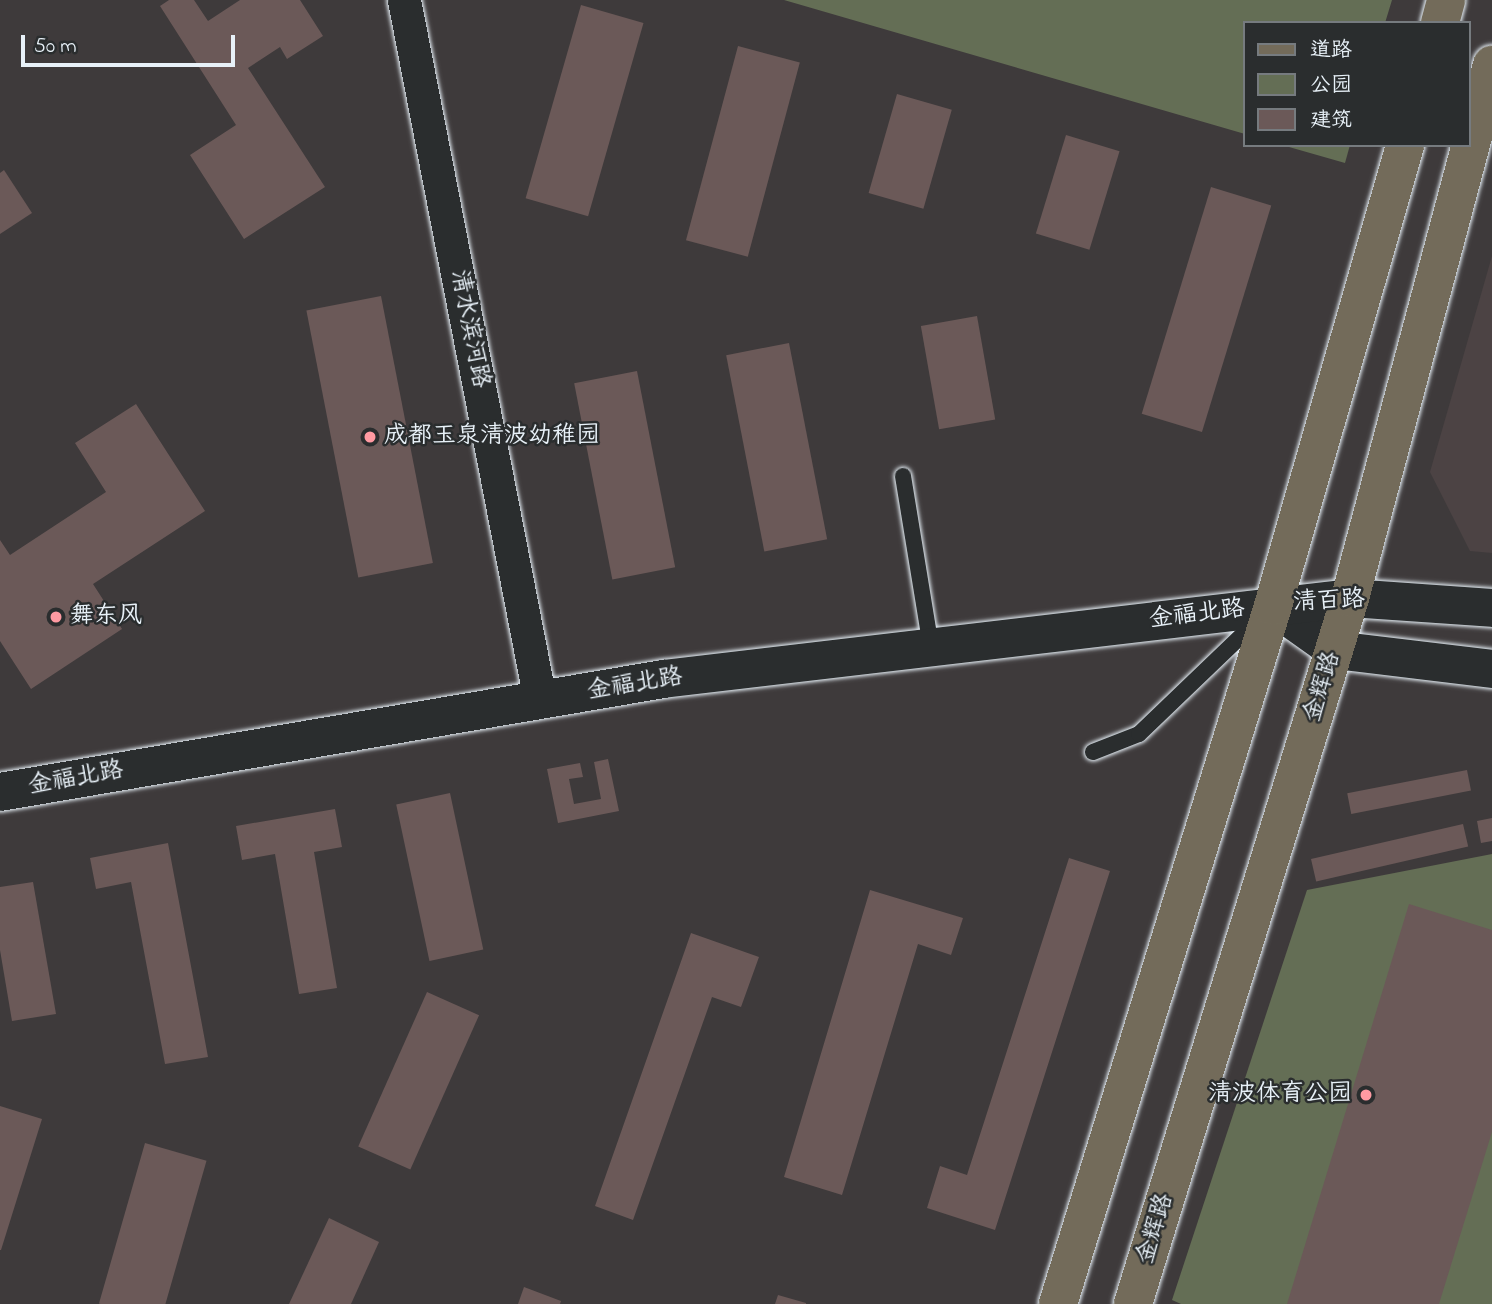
<!DOCTYPE html>
<html>
<head>
<meta charset="utf-8">
<style>
	body { margin:0 }
	#map { position:relative; width:1492px; height:1304px; overflow:hidden; background:#3e3a3b; font-family:"Indie Flower","LXGW WenKai TC",sans-serif }
	div>[style] { position:absolute }
	.built>* { inset:0; background:#4c4344 }
	.green>* { inset:0; background:#646e55 }
	.building>* { inset:0; background:#6b5958; transform-origin:0 0 }
	.roads { filter:drop-shadow(0 0 2px #e8f1f8) drop-shadow(0 0 2px #e8f1f8) }
	.service>* { height:16px; margin:-8px; padding:0 8px; transform-origin:8px; border-radius:8px; background:#2a2d2e }
	.minor>* { height:33px; margin:-16.5px; padding:0 16.5px; transform-origin:16.5px; border-radius:16.5px; background:#2a2d2e }
	.tertiary>* { height:38px; margin:-19px; padding:0 19px; transform-origin:19px; border-radius:19px; background:#2a2d2e }
	.primary>* { height:38px; margin:-19px; padding:0 19px; transform-origin:19px; border-radius:19px; background:#736b5a }
	.dots>* { width:19px; height:19px; translate:-50% -50%; box-sizing:border-box; border:4px solid #2a2d2e; border-radius:50% }
	span { translate:-50% -50%; white-space:nowrap; text-align:center; line-height:1.15; -webkit-text-stroke:5px #2a2d2e; paint-order:stroke }
	.street-label { font-size:24px; color:#e8f1f8 }
	.poi-label { font-size:24px; color:#e8f1f8 }
	.left { translate:0 -50%; text-align:left }
	.right { translate:-100% -50%; text-align:right }
	.legend { position:absolute; left:1243px; top:21px; width:228px; height:126px; box-sizing:border-box; background:#2a2d2e; border:2px solid #767b7f; margin:0; padding:9px 12px; list-style:none; font-size:21px; color:#e8f1f8 }
	.legend li { display:flex; align-items:center; gap:14px; height:35px }
	.legend b { width:35px; border:2px solid #767b7f }
	.scale { position:absolute; left:21px; top:35px; width:214px; height:32px; box-sizing:border-box; border:4px solid #e8f1f8; border-top:0; padding-left:9px; font-size:21px; line-height:24px; white-space:nowrap; color:#e8f1f8; -webkit-text-stroke:5px #2a2d2e; paint-order:stroke }
</style>
</head>
<body>
<div id="map">
	<div class="built">
		<i style="clip-path:polygon(1492px 256px,1492px 553px,1470px 551px,1430px 472px)"></i>
	</div>
	<div class="green">
		<i style="clip-path:polygon(784px 0,1392px 0,1385px 23px,1245px 23px,1245px 134px)"></i>
		<i style="clip-path:polygon(1282px 145px,1350px 145px,1345px 163px)"></i>
		<i style="clip-path:polygon(1492px 854px,1492px 1304px,1181px 1304px,1172px 1300px,1307px 890px)"></i>
	</div>
	<div class="building">
		<i style="clip-path:polygon(169px 0,194px 0,208px 21px,240px 0,300px 0,323px 36px,287px 59px,280px 47px,248px 68px,325px 187px,244px 239px,190px 155px,236px 125px,160px 6px)"></i>
		<i style="left:581px;top:5px;width:65px;height:201px;rotate:16deg"></i>
		<i style="left:738px;top:46px;width:64px;height:201px;rotate:15deg"></i>
		<i style="left:897px;top:94px;width:57px;height:103px;rotate:16deg"></i>
		<i style="left:1066px;top:135px;width:56px;height:103px;rotate:17deg"></i>
		<i style="clip-path:polygon(4px 170px,32px 213px,0 234px,0 173px)"></i>
		<i style="left:1211px;top:187px;width:63px;height:237px;rotate:17deg"></i>
		<i style="left:381px;top:296px;width:272px;height:76px;rotate:79deg"></i>
		<i style="left:977px;top:316px;width:105px;height:57px;rotate:80deg"></i>
		<i style="left:789px;top:343px;width:200px;height:64px;rotate:79deg"></i>
		<i style="left:637px;top:371px;width:200px;height:64px;rotate:79deg"></i>
		<i style="clip-path:polygon(136px 404px,205px 511px,93px 584px,122px 629px,31px 689px,0 641px,0 540px,10px 555px,106px 492px,75px 443px)"></i>
		<i style="clip-path:polygon(608px 759px,619px 811px,558px 823px,547px 769px,580px 763px,583px 777px,569px 779px,574px 804px,601px 799px,594px 762px)"></i>
		<i style="left:1467px;top:770px;width:21px;height:122px;rotate:79deg"></i>
		<i style="left:450px;top:793px;width:160px;height:55px;rotate:78deg"></i>
		<i style="clip-path:polygon(335px 809px,342px 847px,314px 852px,337px 988px,299px 994px,275px 854px,242px 860px,236px 826px)"></i>
		<i style="clip-path:polygon(1492px 818px,1492px 841px,1481px 843px,1477px 821px)"></i>
		<i style="left:1463px;top:824px;width:23px;height:156px;rotate:77deg"></i>
		<i style="clip-path:polygon(168px 843px,208px 1057px,165px 1064px,131px 882px,96px 889px,90px 858px)"></i>
		<i style="clip-path:polygon(1069px 858px,1110px 871px,995px 1230px,927px 1208px,940px 1166px,967px 1175px)"></i>
		<i style="clip-path:polygon(33px 882px,56px 1014px,12px 1021px,0 950px,0 887px)"></i>
		<i style="clip-path:polygon(870px 890px,963px 918px,951px 955px,918px 944px,842px 1195px,784px 1177px)"></i>
		<i style="clip-path:polygon(1409px 904px,1492px 930px,1492px 1132px,1439px 1304px,1287px 1304px)"></i>
		<i style="clip-path:polygon(691px 933px,759px 957px,741px 1007px,712px 997px,633px 1220px,595px 1206px)"></i>
		<i style="left:427px;top:992px;width:57px;height:169px;rotate:24deg"></i>
		<i style="clip-path:polygon(0 1106px,42px 1119px,1px 1250px,0 1250px)"></i>
		<i style="left:145px;top:1143px;width:64px;height:167px;rotate:16deg"></i>
		<i style="clip-path:polygon(329px 1218px,379px 1242px,351px 1304px,289px 1304px)"></i>
		<i style="clip-path:polygon(524px 1287px,561px 1301px,560px 1304px,518px 1304px)"></i>
		<i style="clip-path:polygon(778px 1295px,806px 1303px,806px 1304px,775px 1304px)"></i>
	</div>
	<div class="roads">
		<div class="service">
			<i style="left:903px;top:476px;width:173px;rotate:80.7deg"></i>
			<i style="left:1093px;top:752px;width:49px;rotate:-21.4deg"></i>
			<i style="left:1139px;top:734px;width:165px;rotate:-43.8deg"></i>
		</div>
		<div class="minor">
			<i style="left:404px;top:0;width:713px;rotate:79.01deg"></i>
		</div>
		<div class="tertiary">
			<i style="left:1273px;top:606px;width:76px;rotate:35.4deg"></i>
			<i style="left:1335px;top:650px;width:158px;rotate:6.9deg"></i>
			<i style="left:0;top:792px;width:673px;rotate:-9.67deg"></i>
			<i style="left:663px;top:679px;width:692px;rotate:-6.72deg"></i>
			<i style="left:1350px;top:598px;width:142px;rotate:4deg"></i>
		</div>
		<div class="primary">
			<i style="left:1440px;top:23px;width:24px;rotate:-75deg"></i>
			<i style="left:1058px;top:1304px;width:730px;rotate:-72.88deg"></i>
			<i style="left:1273px;top:606px;width:480px;rotate:-74deg"></i>
			<i style="left:1133px;top:1304px;width:739px;rotate:-72.91deg"></i>
			<i style="left:1350px;top:598px;width:552px;rotate:-75.08deg"></i>
		</div>
	</div>
	<div class="dots">
		<i style="left:370px;top:437px;background:#ff9aa2"></i>
		<i style="left:56px;top:617px;background:#ff9aa2"></i>
		<i style="left:1366px;top:1095px;background:#ff9aa2"></i>
	</div>
	<div class="street-label">
		<span style="left:469px;top:329px;rotate:79deg">清水滨河路</span>
		<span style="left:1329px;top:602px;rotate:-3deg">清百路</span>
		<span style="left:1197px;top:615px;rotate:-7deg">金福北路</span>
		<span style="left:635px;top:685px;rotate:-9deg">金福北路</span>
		<span style="left:1323px;top:687px;rotate:-73deg">金辉路</span>
		<span style="left:76px;top:779px;rotate:-10deg">金福北路</span>
		<span style="left:1156px;top:1229px;rotate:-73deg">金辉路</span>
	</div>
	<div class="poi-label">
		<span class="left" style="left:384px;top:437px">成都玉泉清波幼稚园</span>
		<span class="left" style="left:70px;top:617px">舞东风</span>
		<span class="right" style="left:1352px;top:1095px">清波体育公园</span>
	</div>
	<ul class="legend">
	<li><b style="height:9px;background:#736b5a"></b>道路</li>
	<li><b style="height:19px;background:#646e55"></b>公园</li>
	<li><b style="height:19px;background:#6b5958"></b>建筑</li>
	</ul>
	<div class="scale">50 m</div>
</div>
</body>
</html>
